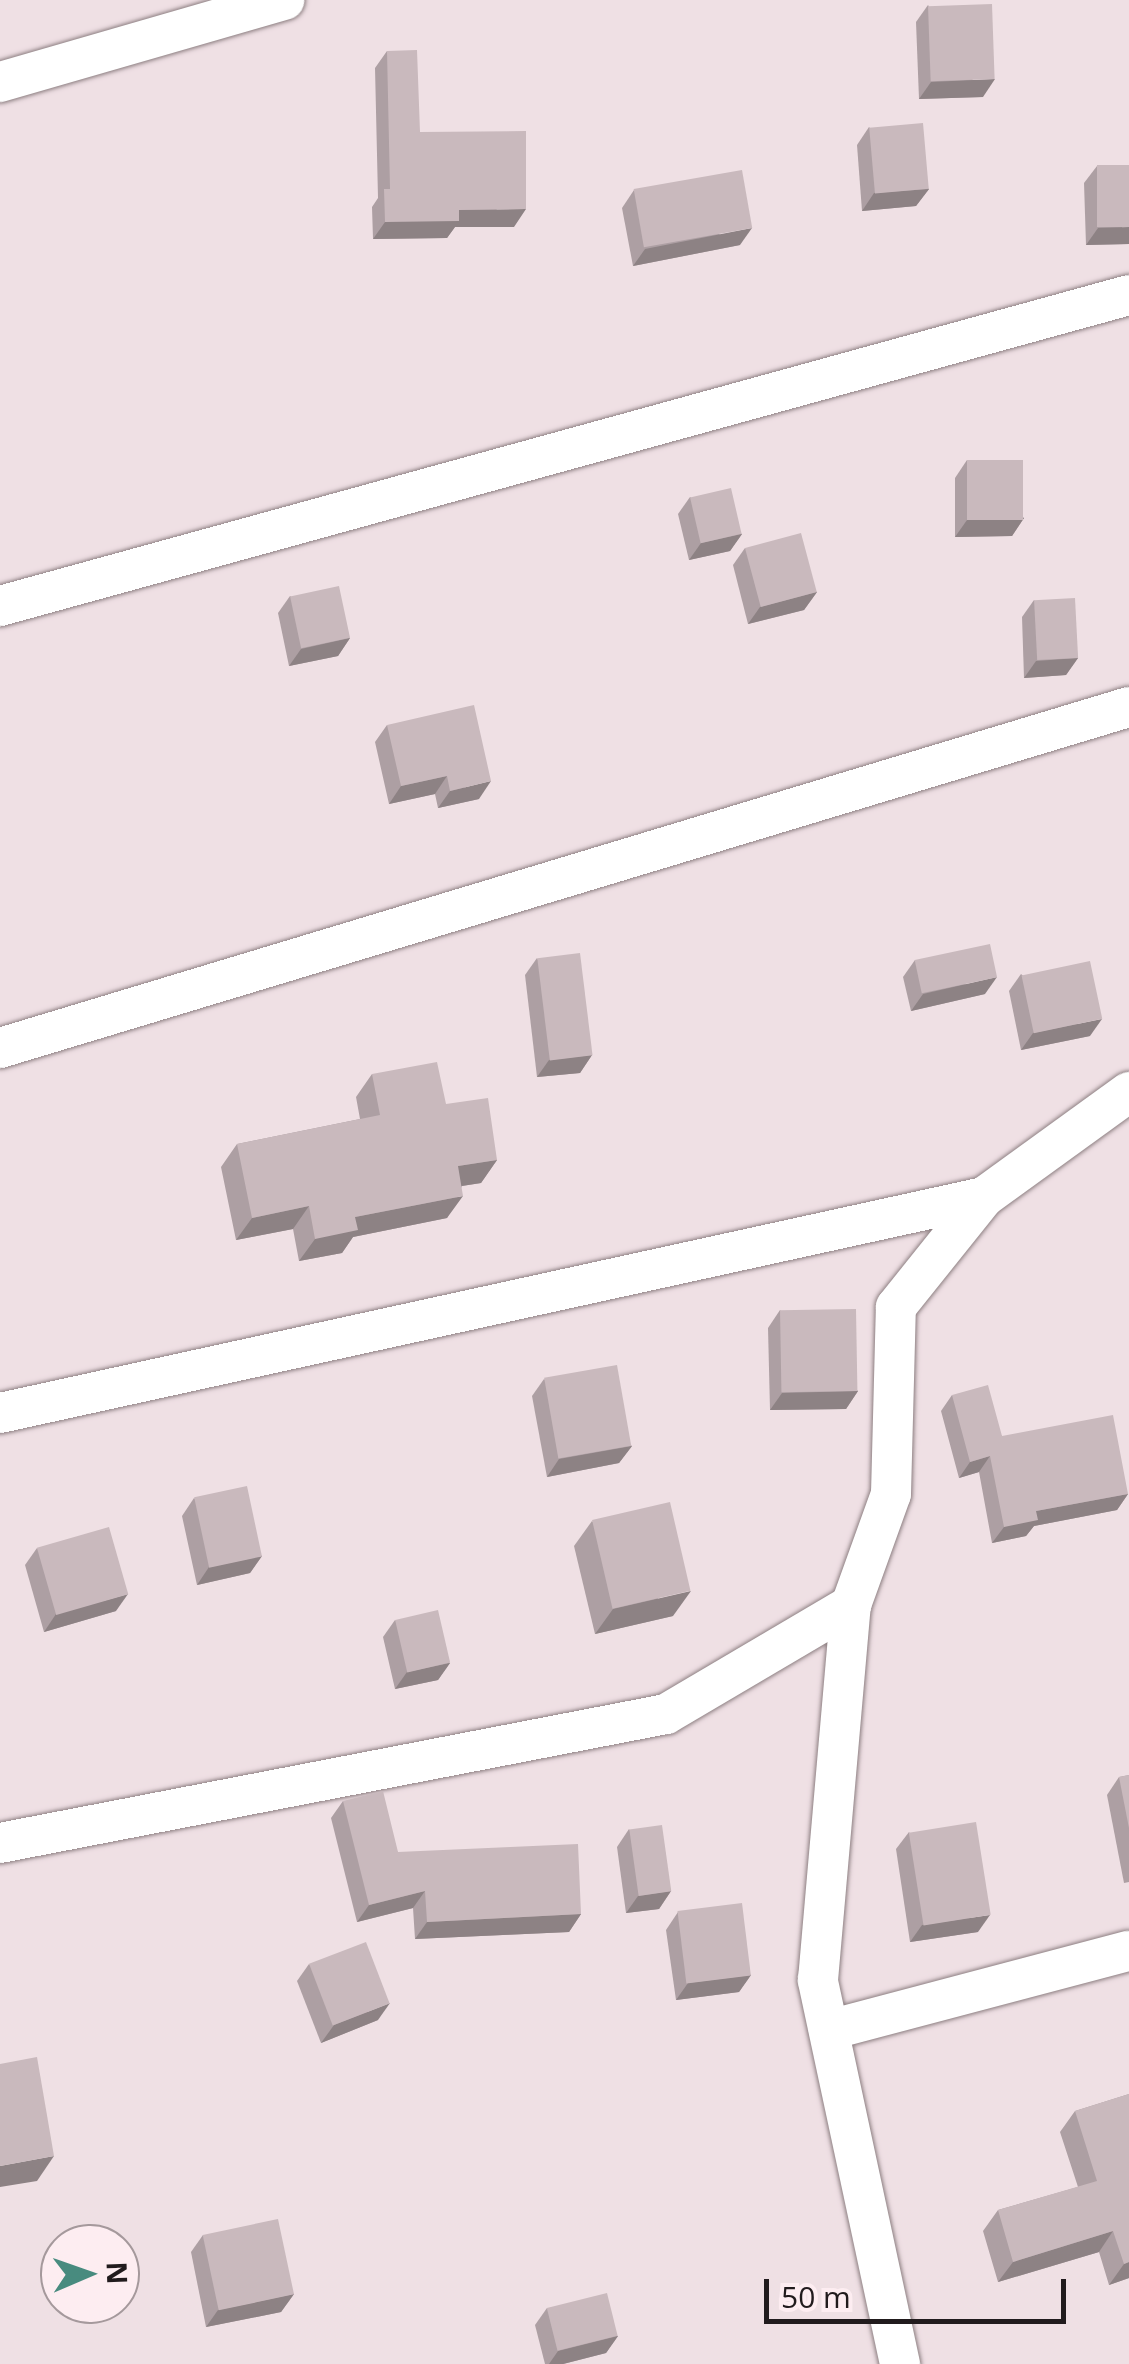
<!DOCTYPE html>
<html>
<head>
<meta charset="utf-8">
<style>
	body { margin:0 }
	#map { position:relative; width:1129px; height:2364px; overflow:hidden; background:#efe0e4; font-family:"Open Sans",sans-serif }
	div>[style] { position:absolute }
	.roads { filter:drop-shadow(0 0 2px #8d7f82) drop-shadow(0 0 2px #8d7f82) }
	.minor>* { height:40px; margin:-20px; padding:0 20px; transform-origin:20px; border-radius:20px; background:#fff }
	.wall>* { inset:0; background:#ad9fa3 }
	.shaded-wall>* { inset:0; background:#8d8284 }
	.building>* { inset:0; background:#c9b9bd; transform-origin:0 0 }
	span { translate:-50% -50%; white-space:nowrap; text-align:center; line-height:1.15; -webkit-text-stroke:10px #fdedf1; paint-order:stroke }
	.north { position:absolute; left:40px; top:2224px; width:100px; height:100px; box-sizing:border-box; background:#fdedf1; border:2px solid #a5999c; border-radius:50%; rotate:88deg; font-size:28px; font-weight:700; line-height:40px; text-align:center; color:#211b1d }
	.north::after { content:''; display:block; margin:auto; width:35px; height:45px; background:#488b7f; clip-path:polygon(50% 0,100% 100%,50% 72%,0 100%) }
	.scale { position:absolute; left:764px; top:2279px; width:302px; height:45px; box-sizing:border-box; border:5px solid #211b1d; border-top:0; padding-left:12px; font-size:30px; line-height:35px; white-space:nowrap; color:#211b1d; -webkit-text-stroke:8px #fdedf1; paint-order:stroke }
</style>
</head>
<body>
<div id="map">
	<div class="roads">
		<div class="minor">
			<i style="left:0;top:82px;width:296px;rotate:-16.1deg"></i>
			<i style="left:0;top:606px;width:1171px;rotate:-15.4deg"></i>
			<i style="left:0;top:1048px;width:1179px;rotate:-16.81deg"></i>
			<i style="left:0;top:1413px;width:1007px;rotate:-12.38deg"></i>
			<i style="left:0;top:1843px;width:678px;rotate:-10.96deg"></i>
			<i style="left:666px;top:1714px;width:215px;rotate:-30.5deg"></i>
			<i style="left:829px;top:2030px;width:310px;rotate:-14.8deg"></i>
			<i style="left:900px;top:2364px;width:393px;rotate:-102.1deg"></i>
			<i style="left:818px;top:1980px;width:376px;rotate:-85deg"></i>
			<i style="left:851px;top:1605px;width:118px;rotate:-70.2deg"></i>
			<i style="left:891px;top:1494px;width:187px;rotate:-88.5deg"></i>
			<i style="left:896px;top:1307px;width:141px;rotate:-51.3deg"></i>
			<i style="left:984px;top:1197px;width:179px;rotate:-35.9deg"></i>
		</div>
	</div>
	<div class="wall">
		<i style="clip-path:polygon(928px 5px,983px 97px,919px 99px,916px 22px)"></i>
		<i style="clip-path:polygon(387px 51px,420px 132px,514px 227px,455px 227px,447px 238px,373px 239px,372px 207px,378px 198px,375px 68px)"></i>
		<i style="clip-path:polygon(869px 127px,929px 189px,916px 206px,862px 211px,857px 145px)"></i>
		<i style="clip-path:polygon(1097px 166px,1129px 244px,1086px 245px,1084px 183px)"></i>
		<i style="clip-path:polygon(634px 190px,740px 245px,633px 266px,622px 208px)"></i>
		<i style="clip-path:polygon(967px 460px,1024px 518px,1012px 536px,955px 537px,955px 478px)"></i>
		<i style="clip-path:polygon(690px 497px,742px 534px,730px 551px,689px 560px,678px 514px)"></i>
		<i style="clip-path:polygon(745px 548px,817px 592px,804px 610px,748px 624px,733px 565px)"></i>
		<i style="clip-path:polygon(290px 596px,350px 638px,338px 656px,289px 666px,278px 613px)"></i>
		<i style="clip-path:polygon(1034px 600px,1078px 658px,1066px 675px,1024px 678px,1022px 617px)"></i>
		<i style="clip-path:polygon(387px 725px,479px 799px,438px 808px,435px 794px,389px 804px,375px 742px)"></i>
		<i style="clip-path:polygon(537px 958px,592px 1055px,580px 1073px,537px 1077px,525px 975px)"></i>
		<i style="clip-path:polygon(915px 960px,985px 994px,911px 1011px,903px 977px)"></i>
		<i style="clip-path:polygon(1021px 974px,1090px 1036px,1021px 1050px,1009px 991px)"></i>
		<i style="clip-path:polygon(372px 1074px,446px 1104px,497px 1160px,481px 1183px,462px 1186px,447px 1218px,353px 1237px,342px 1253px,299px 1261px,293px 1229px,236px 1240px,221px 1167px,237px 1144px,360px 1119px,356px 1097px)"></i>
		<i style="clip-path:polygon(780px 1310px,858px 1391px,846px 1409px,770px 1410px,768px 1328px)"></i>
		<i style="clip-path:polygon(544px 1379px,632px 1446px,619px 1463px,547px 1477px,532px 1396px)"></i>
		<i style="clip-path:polygon(952px 1395px,1002px 1436px,1128px 1494px,1117px 1510px,1034px 1526px,1026px 1536px,992px 1543px,979px 1472px,959px 1478px,941px 1411px)"></i>
		<i style="clip-path:polygon(194px 1498px,262px 1556px,250px 1573px,197px 1585px,182px 1516px)"></i>
		<i style="clip-path:polygon(592px 1521px,673px 1616px,595px 1634px,574px 1546px)"></i>
		<i style="clip-path:polygon(37px 1548px,116px 1611px,44px 1632px,25px 1565px)"></i>
		<i style="clip-path:polygon(395px 1620px,450px 1663px,438px 1680px,395px 1689px,383px 1637px)"></i>
		<i style="clip-path:polygon(1129px 1775px,1129px 1882px,1124px 1883px,1107px 1795px,1119px 1777px)"></i>
		<i style="clip-path:polygon(343px 1801px,398px 1852px,581px 1914px,569px 1932px,415px 1939px,413px 1908px,357px 1922px,331px 1818px)"></i>
		<i style="clip-path:polygon(629px 1829px,671px 1891px,659px 1909px,626px 1913px,617px 1847px)"></i>
		<i style="clip-path:polygon(909px 1832px,978px 1932px,910px 1942px,896px 1849px)"></i>
		<i style="clip-path:polygon(678px 1912px,751px 1975px,739px 1992px,676px 2000px,666px 1930px)"></i>
		<i style="clip-path:polygon(309px 1964px,378px 2020px,321px 2043px,297px 1981px)"></i>
		<i style="clip-path:polygon(1129px 2094px,1129px 2278px,1109px 2285px,1099px 2252px,998px 2282px,983px 2231px,998px 2210px,1078px 2187px,1060px 2132px,1075px 2111px)"></i>
		<i style="clip-path:polygon(203px 2235px,294px 2294px,281px 2312px,206px 2327px,191px 2252px)"></i>
		<i style="clip-path:polygon(547px 2308px,618px 2336px,606px 2353px,563px 2364px,545px 2364px,535px 2325px)"></i>
	</div>
	<div class="shaded-wall">
		<i style="clip-path:polygon(995px 79px,983px 97px,919px 99px,931px 82px)"></i>
		<i style="clip-path:polygon(929px 189px,916px 206px,862px 211px,874px 193px)"></i>
		<i style="clip-path:polygon(526px 209px,514px 227px,455px 227px,447px 238px,373px 239px,385px 222px,459px 210px)"></i>
		<i style="clip-path:polygon(1129px 227px,1129px 244px,1086px 245px,1098px 228px)"></i>
		<i style="clip-path:polygon(752px 228px,740px 245px,633px 266px,645px 249px)"></i>
		<i style="clip-path:polygon(1024px 518px,1012px 536px,955px 537px,967px 520px)"></i>
		<i style="clip-path:polygon(742px 534px,730px 551px,689px 560px,701px 543px)"></i>
		<i style="clip-path:polygon(817px 592px,804px 610px,748px 624px,760px 607px)"></i>
		<i style="clip-path:polygon(350px 638px,338px 656px,289px 666px,301px 649px)"></i>
		<i style="clip-path:polygon(1078px 658px,1066px 675px,1024px 678px,1036px 661px)"></i>
		<i style="clip-path:polygon(447px 776px,435px 794px,389px 804px,401px 786px)"></i>
		<i style="clip-path:polygon(491px 781px,479px 799px,438px 808px,450px 791px)"></i>
		<i style="clip-path:polygon(997px 977px,985px 994px,911px 1011px,923px 994px)"></i>
		<i style="clip-path:polygon(1102px 1019px,1090px 1036px,1021px 1050px,1033px 1033px)"></i>
		<i style="clip-path:polygon(592px 1055px,580px 1073px,537px 1077px,549px 1060px)"></i>
		<i style="clip-path:polygon(497px 1160px,481px 1183px,442px 1189px,458px 1166px)"></i>
		<i style="clip-path:polygon(463px 1196px,447px 1218px,353px 1237px,342px 1253px,299px 1261px,315px 1239px,355px 1217px)"></i>
		<i style="clip-path:polygon(309px 1206px,293px 1229px,236px 1240px,252px 1218px)"></i>
		<i style="clip-path:polygon(858px 1391px,846px 1409px,770px 1410px,782px 1393px)"></i>
		<i style="clip-path:polygon(632px 1446px,619px 1463px,547px 1477px,559px 1459px)"></i>
		<i style="clip-path:polygon(990px 1456px,979px 1472px,959px 1478px,970px 1462px)"></i>
		<i style="clip-path:polygon(1128px 1494px,1117px 1510px,1034px 1526px,1026px 1536px,992px 1543px,1004px 1527px,1036px 1511px)"></i>
		<i style="clip-path:polygon(262px 1556px,250px 1573px,197px 1585px,209px 1567px)"></i>
		<i style="clip-path:polygon(691px 1591px,673px 1616px,595px 1634px,613px 1609px)"></i>
		<i style="clip-path:polygon(128px 1594px,116px 1611px,44px 1632px,56px 1614px)"></i>
		<i style="clip-path:polygon(450px 1663px,438px 1680px,395px 1689px,407px 1672px)"></i>
		<i style="clip-path:polygon(425px 1891px,413px 1908px,357px 1922px,369px 1905px)"></i>
		<i style="clip-path:polygon(671px 1891px,659px 1909px,626px 1913px,638px 1896px)"></i>
		<i style="clip-path:polygon(581px 1914px,569px 1932px,415px 1939px,427px 1922px)"></i>
		<i style="clip-path:polygon(990px 1915px,978px 1932px,910px 1942px,922px 1925px)"></i>
		<i style="clip-path:polygon(751px 1975px,739px 1992px,676px 2000px,688px 1983px)"></i>
		<i style="clip-path:polygon(390px 2003px,378px 2020px,321px 2043px,334px 2025px)"></i>
		<i style="clip-path:polygon(54px 2156px,37px 2181px,0 2187px,0 2166px)"></i>
		<i style="clip-path:polygon(1113px 2231px,1099px 2252px,998px 2282px,1013px 2262px)"></i>
		<i style="clip-path:polygon(1129px 2262px,1129px 2278px,1109px 2285px,1124px 2264px)"></i>
		<i style="clip-path:polygon(294px 2294px,281px 2312px,206px 2327px,218px 2310px)"></i>
		<i style="clip-path:polygon(618px 2336px,606px 2353px,563px 2364px,549px 2364px,558px 2351px)"></i>
	</div>
	<div class="building">
		<i style="left:992px;top:4px;width:75px;height:64px;rotate:88deg"></i>
		<i style="clip-path:polygon(417px 50px,420px 132px,526px 131px,526px 209px,459px 210px,459px 221px,385px 222px,384px 189px,390px 189px,387px 51px)"></i>
		<i style="left:923px;top:123px;width:66px;height:54px;rotate:85deg"></i>
		<i style="left:1129px;top:165px;width:62px;height:32px;rotate:90deg"></i>
		<i style="left:742px;top:170px;width:59px;height:110px;rotate:80deg"></i>
		<i style="left:967px;top:460px;width:56px;height:60px"></i>
		<i style="left:731px;top:488px;width:47px;height:42px;rotate:77deg"></i>
		<i style="left:801px;top:533px;width:61px;height:58px;rotate:75deg"></i>
		<i style="left:339px;top:586px;width:53px;height:50px;rotate:78deg"></i>
		<i style="left:1075px;top:598px;width:60px;height:41px;rotate:87deg"></i>
		<i style="clip-path:polygon(474px 705px,491px 781px,450px 791px,447px 776px,401px 786px,387px 725px)"></i>
		<i style="left:990px;top:944px;width:34px;height:77px;rotate:78deg"></i>
		<i style="left:580px;top:953px;width:103px;height:43px;rotate:83deg"></i>
		<i style="left:1090px;top:961px;width:59px;height:70px;rotate:78deg"></i>
		<i style="clip-path:polygon(437px 1062px,446px 1104px,488px 1098px,497px 1160px,458px 1166px,463px 1196px,355px 1217px,358px 1230px,315px 1239px,309px 1206px,252px 1218px,237px 1144px,380px 1115px,372px 1074px)"></i>
		<i style="left:856px;top:1309px;width:82px;height:76px;rotate:89deg"></i>
		<i style="left:617px;top:1365px;width:82px;height:74px;rotate:80deg"></i>
		<i style="clip-path:polygon(988px 1385px,1002px 1436px,1113px 1415px,1128px 1494px,1036px 1511px,1038px 1520px,1004px 1527px,990px 1456px,970px 1462px,952px 1395px)"></i>
		<i style="left:247px;top:1486px;width:72px;height:54px;rotate:78deg"></i>
		<i style="left:670px;top:1502px;width:91px;height:80px;rotate:77deg"></i>
		<i style="left:109px;top:1527px;width:70px;height:75px;rotate:74deg"></i>
		<i style="left:438px;top:1610px;width:54px;height:44px;rotate:77deg"></i>
		<i style="clip-path:polygon(1129px 1775px,1129px 1828px,1119px 1777px)"></i>
		<i style="clip-path:polygon(383px 1791px,398px 1852px,578px 1844px,581px 1914px,427px 1922px,425px 1891px,369px 1905px,343px 1801px)"></i>
		<i style="left:976px;top:1822px;width:94px;height:68px;rotate:81deg"></i>
		<i style="left:662px;top:1825px;width:67px;height:33px;rotate:82deg"></i>
		<i style="left:742px;top:1903px;width:73px;height:65px;rotate:83deg"></i>
		<i style="left:366px;top:1942px;width:66px;height:61px;rotate:69deg"></i>
		<i style="clip-path:polygon(37px 2057px,54px 2156px,0 2166px,0 2064px)"></i>
		<i style="clip-path:polygon(1129px 2094px,1129px 2262px,1124px 2264px,1113px 2231px,1013px 2262px,998px 2210px,1097px 2181px,1075px 2111px)"></i>
		<i style="left:278px;top:2219px;width:77px;height:77px;rotate:78deg"></i>
		<i style="left:607px;top:2293px;width:44px;height:62px;rotate:76deg"></i>
	</div>
	<div class="north">N</div>
	<div class="scale">50 m</div>
</div>
</body>
</html>
